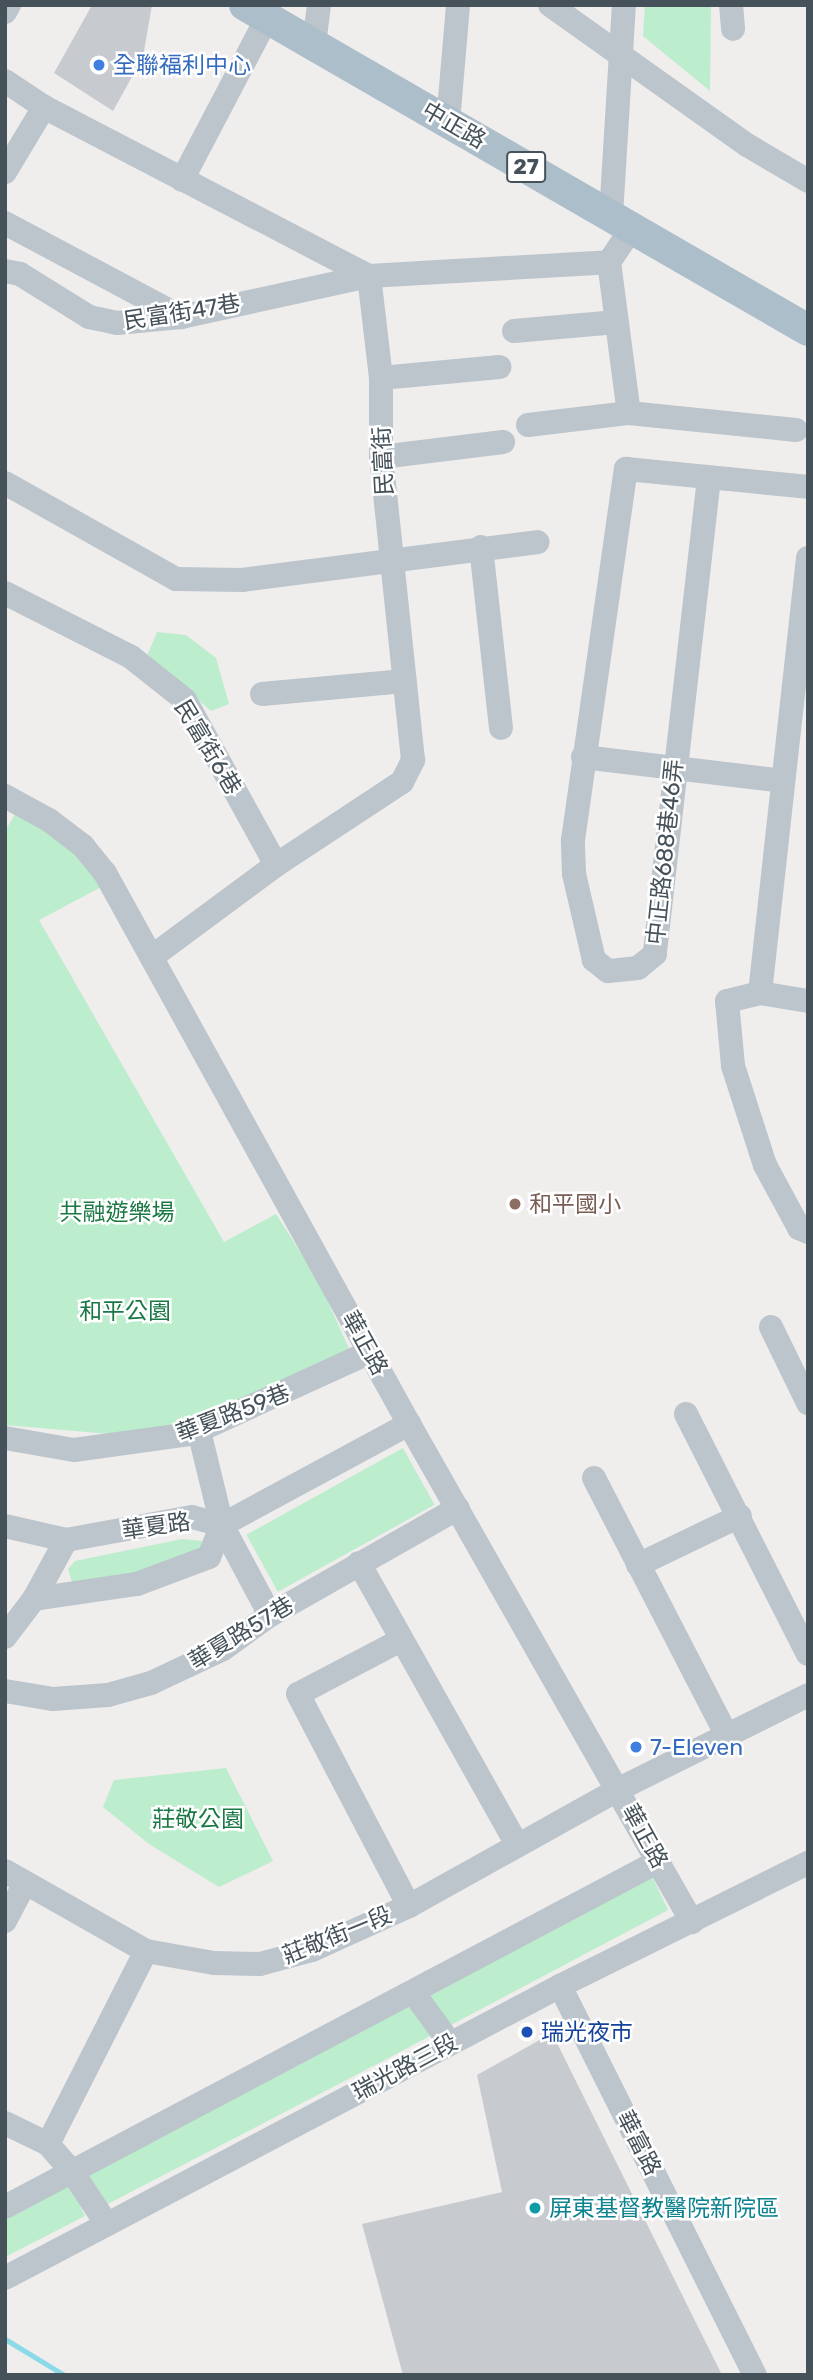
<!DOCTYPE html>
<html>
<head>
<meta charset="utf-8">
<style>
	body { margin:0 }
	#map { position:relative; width:813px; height:2380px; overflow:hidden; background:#f0eded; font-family:Rubik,"Noto Sans TC",sans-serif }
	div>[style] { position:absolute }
	.green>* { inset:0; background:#bcedcc; transform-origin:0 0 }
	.stream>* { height:5px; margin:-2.5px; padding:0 2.5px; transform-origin:2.5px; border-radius:2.5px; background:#8bdae8 }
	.building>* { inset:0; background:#c7cbd0 }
	.minor>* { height:24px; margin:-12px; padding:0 12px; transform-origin:12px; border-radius:12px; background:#bcc5cc }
	.major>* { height:32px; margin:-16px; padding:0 16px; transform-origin:16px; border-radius:16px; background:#adbecb }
	.dots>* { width:19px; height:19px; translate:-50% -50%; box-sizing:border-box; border:4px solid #fff; border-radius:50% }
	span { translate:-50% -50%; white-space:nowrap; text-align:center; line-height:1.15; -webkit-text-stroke:5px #fff; paint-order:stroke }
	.shield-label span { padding:2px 5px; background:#fff; border:2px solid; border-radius:5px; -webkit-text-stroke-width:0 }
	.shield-label { font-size:21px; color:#46525a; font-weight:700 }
	.shop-label { font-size:23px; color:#366cbe }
	.left { translate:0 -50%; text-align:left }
	.street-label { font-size:23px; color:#46525a }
	.education-label { font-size:23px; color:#785e54 }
	.park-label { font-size:23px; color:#1a7844 }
	.transit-label { font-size:23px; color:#164399 }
	.culture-label { font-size:23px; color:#0d838f }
	.frame { position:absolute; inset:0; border:7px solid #46525a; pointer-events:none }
</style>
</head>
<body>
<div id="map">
	<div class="green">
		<i style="clip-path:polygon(645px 5px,711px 5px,710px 91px,643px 36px)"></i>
		<i style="clip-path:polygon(157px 632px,186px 635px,216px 658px,229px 704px,211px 711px,147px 656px)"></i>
		<i style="clip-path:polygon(20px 806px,64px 832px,105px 885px,39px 920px,224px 1242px,276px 1214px,318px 1280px,351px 1353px,183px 1427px,121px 1435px,5px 1425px,5px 831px)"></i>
		<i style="left:403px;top:1448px;width:65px;height:179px;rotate:61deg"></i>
		<i style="clip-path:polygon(182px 1539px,202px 1541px,201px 1548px,136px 1576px,72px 1582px,68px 1569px,75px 1561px)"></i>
		<i style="clip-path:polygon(226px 1768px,273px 1861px,219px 1887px,149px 1844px,103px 1807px,114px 1780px)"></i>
		<i style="clip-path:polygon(652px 1876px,668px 1910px,381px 2062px,104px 2206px,84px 2173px)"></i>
		<i style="clip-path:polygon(69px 2182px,85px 2216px,5px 2257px,5px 2215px)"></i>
	</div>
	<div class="stream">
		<i style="left:5px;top:2339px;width:69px;rotate:31.4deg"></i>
	</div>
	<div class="building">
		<i style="clip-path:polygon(92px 5px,152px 5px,143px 57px,113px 111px,54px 73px)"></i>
		<i style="clip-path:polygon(552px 2033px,722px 2375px,403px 2375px,362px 2224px,502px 2192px,477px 2075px)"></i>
	</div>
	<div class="minor">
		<i style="left:550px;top:5px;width:242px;rotate:35.4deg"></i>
		<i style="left:747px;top:145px;width:71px;rotate:30.5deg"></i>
		<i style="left:731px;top:5px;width:24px;rotate:85deg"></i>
		<i style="left:5px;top:12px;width:8px;rotate:-60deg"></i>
		<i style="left:314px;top:45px;width:40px;rotate:-82.9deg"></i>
		<i style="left:5px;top:81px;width:47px;rotate:33.7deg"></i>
		<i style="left:44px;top:107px;width:366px;rotate:27.5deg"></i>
		<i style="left:448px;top:122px;width:117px;rotate:-85.1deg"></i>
		<i style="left:5px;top:172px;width:76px;rotate:-59deg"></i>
		<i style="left:182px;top:180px;width:183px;rotate:-62.3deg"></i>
		<i style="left:611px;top:216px;width:211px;rotate:-86.5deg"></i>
		<i style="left:5px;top:223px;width:200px;rotate:28.1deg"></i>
		<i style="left:609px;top:262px;width:152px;rotate:82.5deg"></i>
		<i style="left:5px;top:271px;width:15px;rotate:11deg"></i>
		<i style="left:20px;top:274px;width:81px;rotate:31.9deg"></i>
		<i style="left:89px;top:317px;width:29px;rotate:12deg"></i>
		<i style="left:117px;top:323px;width:64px;rotate:-5.4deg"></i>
		<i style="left:181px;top:317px;width:192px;rotate:-12.3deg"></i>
		<i style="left:369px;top:276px;width:240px;rotate:-3.3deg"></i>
		<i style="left:609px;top:262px;width:41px;rotate:-55.9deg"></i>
		<i style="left:514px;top:331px;width:103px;rotate:-5deg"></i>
		<i style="left:381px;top:378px;width:119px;rotate:-5.3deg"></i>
		<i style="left:528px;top:425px;width:102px;rotate:-6.8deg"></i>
		<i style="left:629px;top:413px;width:168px;rotate:5.8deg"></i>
		<i style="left:381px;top:457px;width:123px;rotate:-7deg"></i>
		<i style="left:709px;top:478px;width:479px;rotate:96.5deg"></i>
		<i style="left:655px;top:954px;width:22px;rotate:141deg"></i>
		<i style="left:638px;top:968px;width:30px;rotate:174deg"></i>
		<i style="left:608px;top:971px;width:18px;rotate:-142deg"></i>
		<i style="left:594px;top:960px;width:88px;rotate:-103.1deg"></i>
		<i style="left:574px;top:874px;width:34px;rotate:-92deg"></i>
		<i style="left:573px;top:840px;width:375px;rotate:-81.9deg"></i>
		<i style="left:626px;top:469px;width:183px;rotate:5.6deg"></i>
		<i style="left:5px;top:483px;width:196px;rotate:29.3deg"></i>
		<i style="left:176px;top:579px;width:66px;rotate:0.9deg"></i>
		<i style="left:242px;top:580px;width:298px;rotate:-7.3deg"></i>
		<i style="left:481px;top:547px;width:182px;rotate:83.7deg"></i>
		<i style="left:5px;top:593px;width:141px;rotate:26.9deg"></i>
		<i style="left:131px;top:657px;width:69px;rotate:38.5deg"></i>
		<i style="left:185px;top:700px;width:188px;rotate:61.1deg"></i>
		<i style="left:262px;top:694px;width:143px;rotate:-5.2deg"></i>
		<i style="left:583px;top:757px;width:201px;rotate:6.8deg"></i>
		<i style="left:5px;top:796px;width:50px;rotate:28.6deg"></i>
		<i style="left:49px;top:820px;width:43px;rotate:37.4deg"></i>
		<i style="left:83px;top:846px;width:35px;rotate:51deg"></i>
		<i style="left:105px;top:873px;width:629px;rotate:61.11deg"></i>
		<i style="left:409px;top:1424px;width:573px;rotate:60.39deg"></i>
		<i style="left:153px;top:956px;width:153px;rotate:-36.5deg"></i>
		<i style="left:276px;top:865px;width:151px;rotate:-33.4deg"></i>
		<i style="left:402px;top:782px;width:25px;rotate:-63deg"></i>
		<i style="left:413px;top:760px;width:305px;rotate:-96deg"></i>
		<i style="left:381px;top:457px;width:79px;rotate:-90deg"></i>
		<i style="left:381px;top:378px;width:103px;rotate:-96.7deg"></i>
		<i style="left:760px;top:993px;width:438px;rotate:-83.7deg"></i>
		<i style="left:808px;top:1001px;width:49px;rotate:-170.5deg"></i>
		<i style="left:760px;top:993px;width:34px;rotate:166deg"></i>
		<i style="left:727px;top:1001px;width:65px;rotate:84.7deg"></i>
		<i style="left:733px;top:1066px;width:104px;rotate:72.1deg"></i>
		<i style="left:765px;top:1165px;width:72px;rotate:61.6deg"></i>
		<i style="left:799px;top:1228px;width:10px;rotate:24deg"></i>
		<i style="left:771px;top:1327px;width:85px;rotate:64deg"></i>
		<i style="left:686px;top:1414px;width:269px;rotate:63.1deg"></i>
		<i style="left:199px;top:1431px;width:97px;rotate:76.3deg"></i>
		<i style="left:222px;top:1525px;width:102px;rotate:61.9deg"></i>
		<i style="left:5px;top:1438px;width:70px;rotate:9.9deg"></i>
		<i style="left:74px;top:1450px;width:118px;rotate:-7.8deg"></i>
		<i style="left:191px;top:1434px;width:197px;rotate:-24.6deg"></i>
		<i style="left:594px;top:1478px;width:288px;rotate:62.7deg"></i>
		<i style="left:5px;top:1526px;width:63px;rotate:12.9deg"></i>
		<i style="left:66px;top:1540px;width:128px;rotate:-10.3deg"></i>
		<i style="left:192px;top:1517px;width:31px;rotate:15deg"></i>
		<i style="left:222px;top:1525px;width:213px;rotate:-28.4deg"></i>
		<i style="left:359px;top:1563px;width:323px;rotate:60.7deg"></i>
		<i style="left:638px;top:1565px;width:113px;rotate:-25.7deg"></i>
		<i style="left:34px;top:1599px;width:104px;rotate:-8.3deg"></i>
		<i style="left:137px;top:1584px;width:77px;rotate:-20.6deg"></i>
		<i style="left:209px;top:1557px;width:35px;rotate:-68deg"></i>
		<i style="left:5px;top:1637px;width:48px;rotate:-52.7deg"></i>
		<i style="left:34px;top:1599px;width:67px;rotate:-61.5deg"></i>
		<i style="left:401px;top:1640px;width:116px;rotate:152.3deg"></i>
		<i style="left:298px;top:1694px;width:239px;rotate:62.4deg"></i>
		<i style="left:5px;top:1691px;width:49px;rotate:9.5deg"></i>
		<i style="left:53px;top:1699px;width:55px;rotate:-4.2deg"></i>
		<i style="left:108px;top:1695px;width:45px;rotate:-15.6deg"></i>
		<i style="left:151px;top:1683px;width:80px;rotate:-25.3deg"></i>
		<i style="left:223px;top:1649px;width:58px;rotate:-35.9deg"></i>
		<i style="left:270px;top:1615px;width:216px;rotate:-29.6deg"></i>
		<i style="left:5px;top:1871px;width:162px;rotate:29.6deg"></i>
		<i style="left:146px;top:1951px;width:69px;rotate:10deg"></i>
		<i style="left:214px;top:1963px;width:46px;rotate:1.2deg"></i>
		<i style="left:260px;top:1964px;width:54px;rotate:-15.1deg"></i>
		<i style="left:312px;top:1950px;width:107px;rotate:-24.4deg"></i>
		<i style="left:409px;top:1906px;width:240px;rotate:-29.1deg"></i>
		<i style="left:619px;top:1789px;width:211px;rotate:-26.4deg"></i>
		<i style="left:5px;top:1921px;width:43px;rotate:-62.2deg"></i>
		<i style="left:560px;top:1986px;width:435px;rotate:63.4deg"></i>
		<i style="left:413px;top:1992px;width:63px;rotate:54deg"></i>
		<i style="left:5px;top:2123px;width:48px;rotate:26deg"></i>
		<i style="left:48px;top:2144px;width:38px;rotate:49deg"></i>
		<i style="left:73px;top:2173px;width:60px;rotate:56.6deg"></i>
		<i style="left:48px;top:2144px;width:216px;rotate:-63.1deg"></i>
		<i style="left:5px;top:2207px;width:740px;rotate:-27.88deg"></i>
		<i style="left:5px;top:2278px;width:627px;rotate:-27.75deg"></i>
		<i style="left:560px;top:1986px;width:277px;rotate:-26.4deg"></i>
	</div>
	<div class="major">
		<i style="left:245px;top:5px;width:650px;rotate:30deg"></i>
	</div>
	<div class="dots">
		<i style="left:99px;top:65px;background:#3f7fe0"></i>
		<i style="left:515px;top:1204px;background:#8d6e63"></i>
		<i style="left:636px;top:1747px;background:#3f7fe0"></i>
		<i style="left:527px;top:2032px;background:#1a4fb4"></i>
		<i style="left:535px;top:2208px;background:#0f9aa8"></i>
	</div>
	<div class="shield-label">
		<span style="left:526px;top:167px">27</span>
	</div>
	<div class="shop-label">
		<span class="left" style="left:113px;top:65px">全聯福利中心</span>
		<span class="left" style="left:650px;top:1747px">7-Eleven</span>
	</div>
	<div class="street-label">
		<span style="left:454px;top:125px;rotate:30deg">中正路</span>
		<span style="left:182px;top:312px;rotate:-9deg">民富街47巷</span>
		<span style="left:383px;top:461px;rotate:-93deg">民富街</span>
		<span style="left:208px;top:747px;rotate:59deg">民富街6巷</span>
		<span style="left:665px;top:852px;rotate:-84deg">中正路688巷46弄</span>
		<span style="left:365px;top:1343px;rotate:61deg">華正路</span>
		<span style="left:233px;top:1413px;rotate:-21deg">華夏路59巷</span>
		<span style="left:156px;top:1526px;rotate:-8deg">華夏路</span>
		<span style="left:241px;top:1633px;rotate:-31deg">華夏路57巷</span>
		<span style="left:645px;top:1836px;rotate:61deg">華正路</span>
		<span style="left:337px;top:1935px;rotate:-22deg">莊敬街一段</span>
		<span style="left:405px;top:2067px;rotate:-28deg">瑞光路三段</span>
		<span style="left:639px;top:2143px;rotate:63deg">華富路</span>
	</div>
	<div class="education-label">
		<span class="left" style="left:529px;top:1204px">和平國小</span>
	</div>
	<div class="park-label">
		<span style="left:117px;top:1212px">共融遊樂場</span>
		<span style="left:125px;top:1311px">和平公園</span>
		<span style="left:198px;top:1819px">莊敬公園</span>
	</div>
	<div class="transit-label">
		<span class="left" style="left:541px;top:2032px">瑞光夜市</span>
	</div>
	<div class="culture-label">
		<span class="left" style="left:549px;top:2208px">屏東基督教醫院新院區</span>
	</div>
	<div class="frame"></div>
</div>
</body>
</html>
